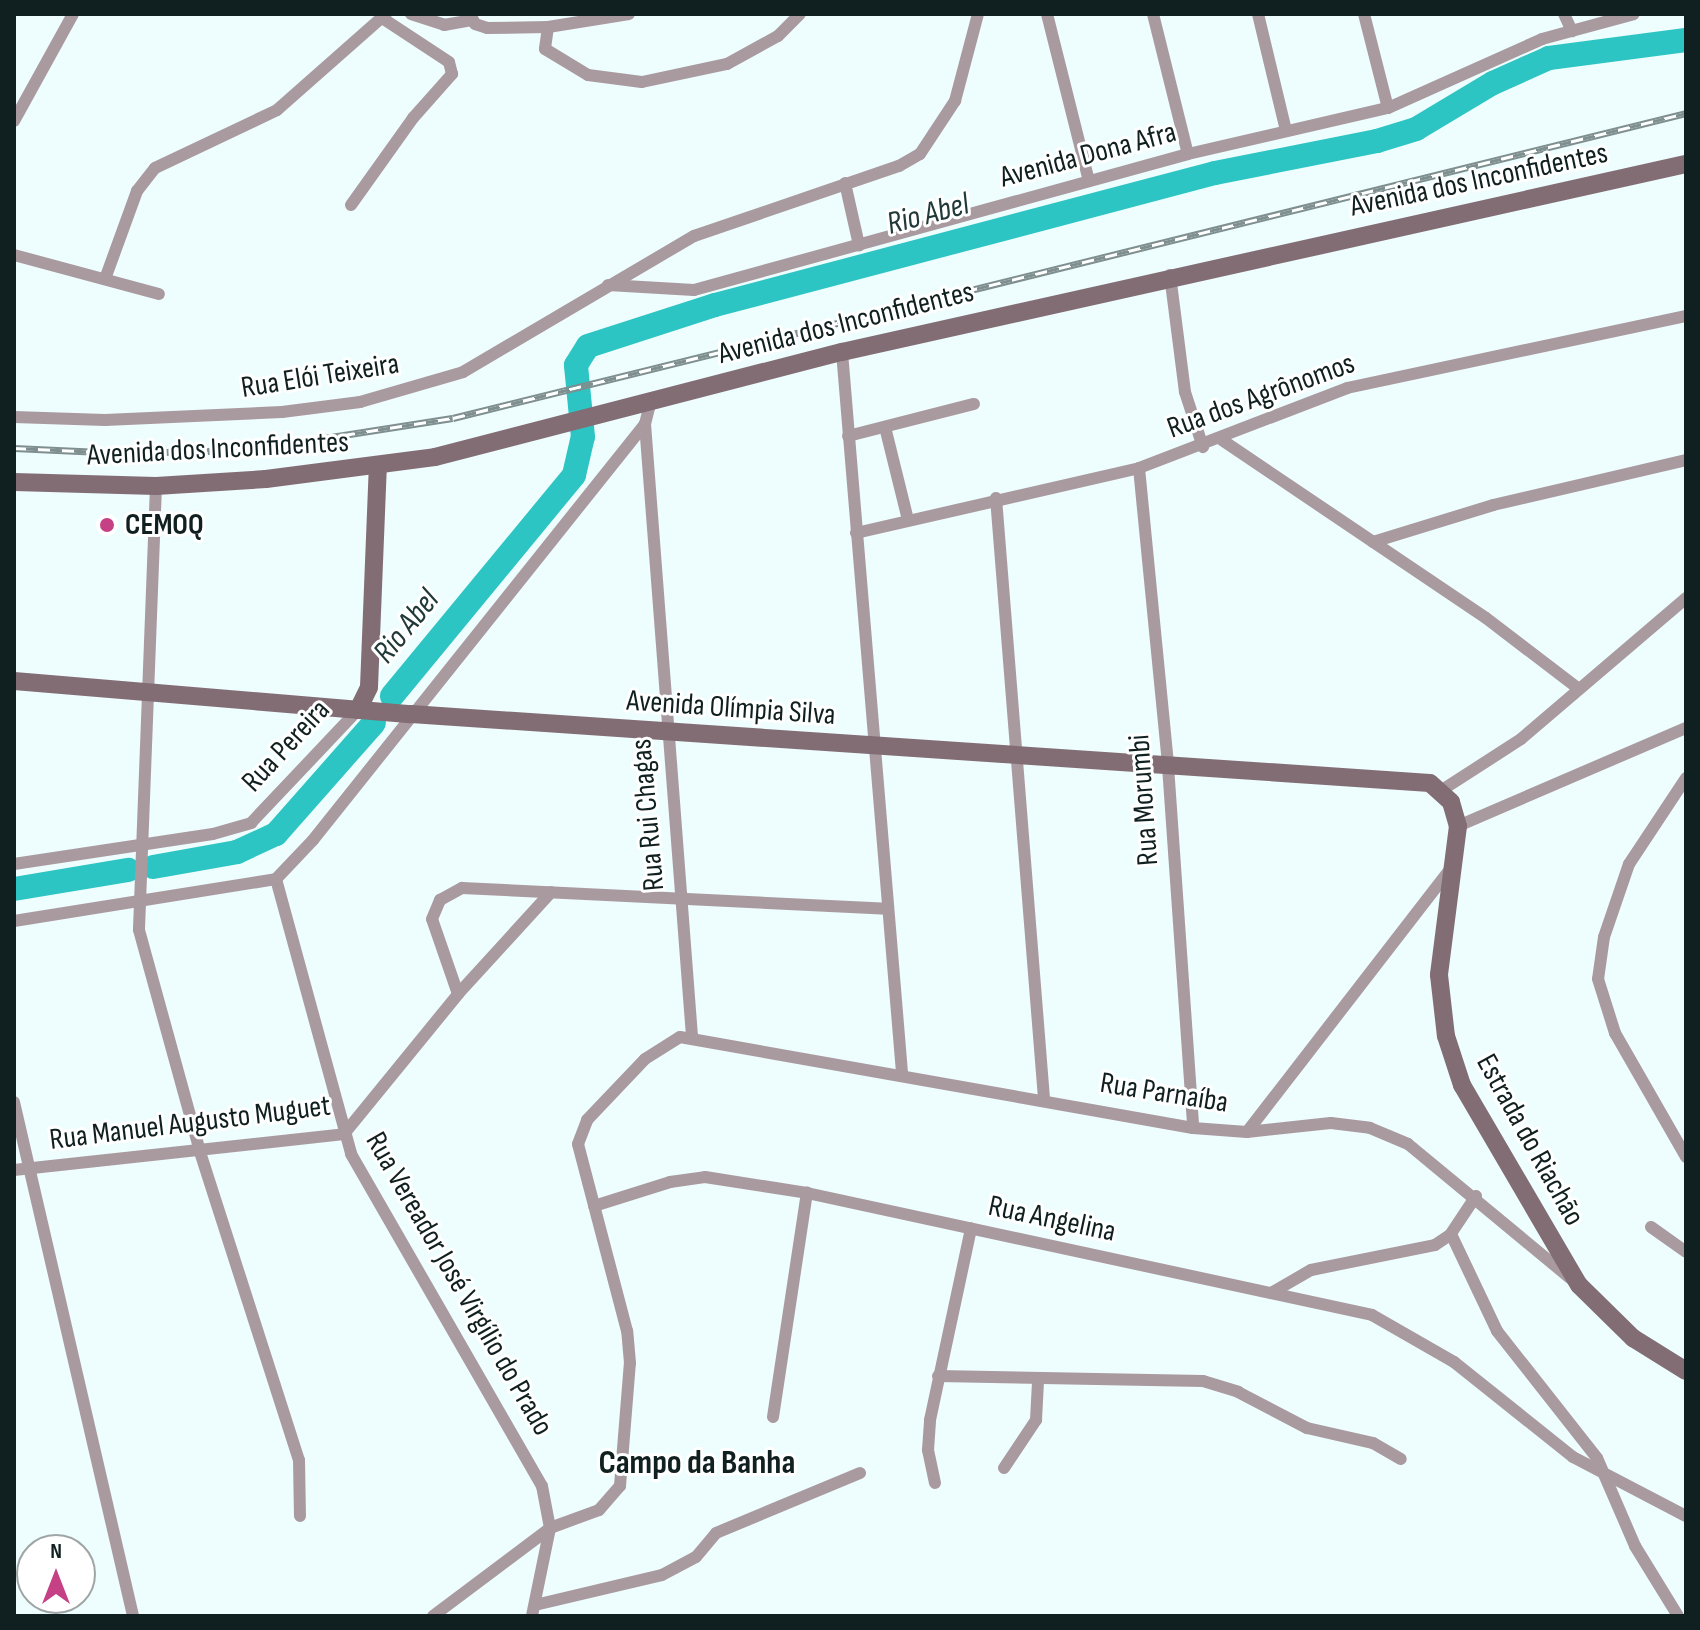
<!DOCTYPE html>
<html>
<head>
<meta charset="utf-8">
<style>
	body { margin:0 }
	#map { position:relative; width:1700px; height:1630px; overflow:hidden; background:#eefdfd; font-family:"Sofia Sans Condensed",sans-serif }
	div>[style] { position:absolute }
	.river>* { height:24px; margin:-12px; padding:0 12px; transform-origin:12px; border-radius:12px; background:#2cc5c3 }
	.street>* { height:12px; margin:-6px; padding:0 6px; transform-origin:6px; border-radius:6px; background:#a99aa0 }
	.secondary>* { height:18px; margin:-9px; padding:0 9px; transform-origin:9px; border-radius:9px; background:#826d75 }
	.rail>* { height:7px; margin-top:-3.5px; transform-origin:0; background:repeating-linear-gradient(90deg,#fff 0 12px,#7f8e8e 0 24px); box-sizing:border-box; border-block:2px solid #7f8e8e }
	.dots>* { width:22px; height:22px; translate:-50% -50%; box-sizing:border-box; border:4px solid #fff; border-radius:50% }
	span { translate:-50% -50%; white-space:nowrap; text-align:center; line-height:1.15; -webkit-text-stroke:6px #fff; paint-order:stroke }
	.street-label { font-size:30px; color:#101f1f }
	.poi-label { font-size:30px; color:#101f1f; font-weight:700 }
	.left { translate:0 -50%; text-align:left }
	.water-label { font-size:32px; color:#213938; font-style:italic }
	.quarter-label { font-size:34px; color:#101f1f; font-weight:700 }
	.frame { position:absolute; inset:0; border:16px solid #101f1f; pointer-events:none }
	.north { position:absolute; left:16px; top:1534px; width:80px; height:80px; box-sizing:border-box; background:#fff; border:2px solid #9fa5a5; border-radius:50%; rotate:0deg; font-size:22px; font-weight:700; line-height:32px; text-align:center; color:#101f1f }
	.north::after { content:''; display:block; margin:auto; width:28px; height:36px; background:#c54084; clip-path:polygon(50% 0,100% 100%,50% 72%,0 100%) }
</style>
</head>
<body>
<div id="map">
	<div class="river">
		<i style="left:392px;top:696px;width:286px;rotate:-50.5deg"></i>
		<i style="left:574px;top:475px;width:39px;rotate:-77deg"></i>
		<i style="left:583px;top:437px;width:72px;rotate:-95.6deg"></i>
		<i style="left:576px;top:365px;width:22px;rotate:-58deg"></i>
		<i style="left:588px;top:346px;width:133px;rotate:-17.9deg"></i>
		<i style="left:715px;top:305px;width:517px;rotate:-14.79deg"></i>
		<i style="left:1215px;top:173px;width:165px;rotate:-11.2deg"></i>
		<i style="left:1377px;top:141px;width:41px;rotate:-17.1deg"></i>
		<i style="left:1416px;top:129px;width:90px;rotate:-30.9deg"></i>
		<i style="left:1493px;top:83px;width:61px;rotate:-24.1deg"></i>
		<i style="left:1549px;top:58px;width:138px;rotate:-7.5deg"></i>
		<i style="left:153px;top:867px;width:85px;rotate:-10.1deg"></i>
		<i style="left:237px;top:852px;width:43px;rotate:-24.8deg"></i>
		<i style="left:276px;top:834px;width:148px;rotate:-48.6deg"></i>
		<i style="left:14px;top:889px;width:116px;rotate:-9.5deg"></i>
	</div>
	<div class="street">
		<i style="left:411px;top:14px;width:35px;rotate:18deg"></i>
		<i style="left:444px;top:25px;width:28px;rotate:-10deg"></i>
		<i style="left:470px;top:14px;width:11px;rotate:63deg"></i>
		<i style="left:475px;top:24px;width:13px;rotate:18deg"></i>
		<i style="left:487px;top:28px;width:61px;rotate:-0.9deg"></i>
		<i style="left:629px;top:14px;width:82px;rotate:170.9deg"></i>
		<i style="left:548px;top:27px;width:22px;rotate:98deg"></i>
		<i style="left:545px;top:49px;width:50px;rotate:31.2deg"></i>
		<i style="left:588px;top:75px;width:54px;rotate:7.4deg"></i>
		<i style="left:642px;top:82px;width:87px;rotate:-12deg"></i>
		<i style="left:727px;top:64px;width:58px;rotate:-28.8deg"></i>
		<i style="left:778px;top:36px;width:31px;rotate:-45deg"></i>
		<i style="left:1047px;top:14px;width:172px;rotate:75.9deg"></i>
		<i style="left:1153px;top:14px;width:144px;rotate:76deg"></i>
		<i style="left:1258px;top:14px;width:120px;rotate:76.5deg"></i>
		<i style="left:1364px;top:14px;width:97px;rotate:75.7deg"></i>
		<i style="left:1564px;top:14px;width:19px;rotate:65deg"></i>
		<i style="left:14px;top:121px;width:122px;rotate:-61.1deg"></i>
		<i style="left:845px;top:183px;width:64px;rotate:77.3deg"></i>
		<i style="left:351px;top:205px;width:107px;rotate:-54.5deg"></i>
		<i style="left:413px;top:118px;width:59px;rotate:-48.4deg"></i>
		<i style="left:452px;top:74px;width:12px;rotate:-104deg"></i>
		<i style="left:449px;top:62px;width:80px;rotate:-146.7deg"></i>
		<i style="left:14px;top:255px;width:150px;rotate:15.1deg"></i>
		<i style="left:1170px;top:275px;width:118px;rotate:82.7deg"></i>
		<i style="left:1185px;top:392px;width:58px;rotate:71.9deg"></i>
		<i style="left:105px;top:279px;width:94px;rotate:-70deg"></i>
		<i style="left:137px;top:191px;width:29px;rotate:-52deg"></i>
		<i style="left:155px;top:168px;width:135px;rotate:-25.4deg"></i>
		<i style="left:277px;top:110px;width:145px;rotate:-41.4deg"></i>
		<i style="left:608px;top:285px;width:86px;rotate:3.3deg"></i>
		<i style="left:694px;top:290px;width:512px;rotate:-15.39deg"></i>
		<i style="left:1188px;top:154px;width:205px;rotate:-13deg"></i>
		<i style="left:1388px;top:108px;width:169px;rotate:-24.1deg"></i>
		<i style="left:1542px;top:39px;width:95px;rotate:-15.2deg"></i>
		<i style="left:842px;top:352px;width:723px;rotate:85.24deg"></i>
		<i style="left:651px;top:400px;width:25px;rotate:104deg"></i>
		<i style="left:645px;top:424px;width:614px;rotate:85.61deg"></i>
		<i style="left:14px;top:417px;width:91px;rotate:1.9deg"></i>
		<i style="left:105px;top:420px;width:177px;rotate:-2.6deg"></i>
		<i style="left:282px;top:412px;width:79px;rotate:-7.3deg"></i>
		<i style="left:360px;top:402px;width:107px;rotate:-16.2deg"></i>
		<i style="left:463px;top:372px;width:268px;rotate:-30.5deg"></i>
		<i style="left:694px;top:236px;width:217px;rotate:-18.9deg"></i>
		<i style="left:899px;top:166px;width:24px;rotate:-30deg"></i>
		<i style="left:920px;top:154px;width:64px;rotate:-56.6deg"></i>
		<i style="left:955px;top:101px;width:90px;rotate:-75.2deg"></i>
		<i style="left:885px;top:427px;width:96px;rotate:76.1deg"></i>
		<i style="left:848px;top:436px;width:130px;rotate:-14.3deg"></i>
		<i style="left:1222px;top:440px;width:318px;rotate:34deg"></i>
		<i style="left:1486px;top:618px;width:117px;rotate:37.4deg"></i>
		<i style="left:1139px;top:468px;width:299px;rotate:84.4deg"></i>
		<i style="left:1168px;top:766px;width:363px;rotate:86deg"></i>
		<i style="left:156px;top:486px;width:444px;rotate:92.2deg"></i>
		<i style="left:139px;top:930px;width:230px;rotate:74.6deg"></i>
		<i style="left:200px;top:1152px;width:324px;rotate:72.2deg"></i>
		<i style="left:299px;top:1460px;width:56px;rotate:89deg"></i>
		<i style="left:996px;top:498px;width:603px;rotate:85.43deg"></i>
		<i style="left:856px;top:533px;width:290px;rotate:-12.9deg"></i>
		<i style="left:1139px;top:468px;width:223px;rotate:-21deg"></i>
		<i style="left:1347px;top:388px;width:347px;rotate:-12deg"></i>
		<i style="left:1373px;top:542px;width:126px;rotate:-17.1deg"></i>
		<i style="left:1493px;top:505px;width:198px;rotate:-13.1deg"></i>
		<i style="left:1686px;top:778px;width:103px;rotate:123.5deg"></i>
		<i style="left:1629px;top:864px;width:77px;rotate:108.9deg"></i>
		<i style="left:1604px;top:937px;width:42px;rotate:98.1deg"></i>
		<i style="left:1598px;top:979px;width:57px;rotate:72.5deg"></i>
		<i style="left:1615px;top:1033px;width:143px;rotate:60.2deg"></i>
		<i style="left:1442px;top:790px;width:94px;rotate:-32.8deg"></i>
		<i style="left:1521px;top:739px;width:217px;rotate:-40.5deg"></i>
		<i style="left:1458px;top:826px;width:248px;rotate:-23.3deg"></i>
		<i style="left:14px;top:864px;width:201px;rotate:-8.6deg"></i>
		<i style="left:213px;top:834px;width:40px;rotate:-16deg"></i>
		<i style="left:251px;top:823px;width:156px;rotate:-46.6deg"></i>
		<i style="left:276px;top:879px;width:285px;rotate:74.7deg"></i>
		<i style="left:351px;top:1154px;width:383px;rotate:60.1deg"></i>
		<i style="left:542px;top:1486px;width:43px;rotate:79.2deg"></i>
		<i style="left:550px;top:1528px;width:90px;rotate:101.6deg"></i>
		<i style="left:14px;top:921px;width:265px;rotate:-9.1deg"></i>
		<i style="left:276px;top:879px;width:54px;rotate:-46.5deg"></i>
		<i style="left:313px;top:840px;width:532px;rotate:-51.41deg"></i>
		<i style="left:458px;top:994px;width:79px;rotate:-109.1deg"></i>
		<i style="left:432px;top:919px;width:21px;rotate:-67deg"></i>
		<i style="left:440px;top:900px;width:25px;rotate:-29deg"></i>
		<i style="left:462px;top:888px;width:425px;rotate:2.8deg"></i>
		<i style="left:14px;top:1102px;width:528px;rotate:76.96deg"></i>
		<i style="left:1247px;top:1132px;width:332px;rotate:-52.3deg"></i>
		<i style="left:14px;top:1170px;width:332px;rotate:-6.2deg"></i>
		<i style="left:344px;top:1134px;width:181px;rotate:-50.8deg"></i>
		<i style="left:458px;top:994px;width:138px;rotate:-47.6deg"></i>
		<i style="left:594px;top:1206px;width:80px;rotate:-17.5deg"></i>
		<i style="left:670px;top:1182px;width:35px;rotate:-8deg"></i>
		<i style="left:705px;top:1177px;width:103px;rotate:8.9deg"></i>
		<i style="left:807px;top:1193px;width:578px;rotate:12.18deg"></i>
		<i style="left:1372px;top:1315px;width:95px;rotate:29.8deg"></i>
		<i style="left:1454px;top:1362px;width:152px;rotate:38.6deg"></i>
		<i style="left:1573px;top:1457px;width:127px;rotate:27.6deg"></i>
		<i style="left:1651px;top:1227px;width:43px;rotate:35.5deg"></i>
		<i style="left:1451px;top:1234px;width:107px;rotate:64.6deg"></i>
		<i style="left:1497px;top:1331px;width:162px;rotate:51.8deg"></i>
		<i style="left:1597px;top:1458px;width:96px;rotate:66.6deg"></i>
		<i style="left:1635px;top:1546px;width:82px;rotate:58.4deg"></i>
		<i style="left:1271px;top:1293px;width:46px;rotate:-29.9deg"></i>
		<i style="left:1311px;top:1270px;width:126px;rotate:-11.4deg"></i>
		<i style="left:1435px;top:1245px;width:18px;rotate:-34deg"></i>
		<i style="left:1450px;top:1235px;width:47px;rotate:-56.3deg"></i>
		<i style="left:938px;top:1376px;width:265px;rotate:1.1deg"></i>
		<i style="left:1203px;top:1381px;width:37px;rotate:17deg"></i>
		<i style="left:1238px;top:1392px;width:78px;rotate:27.6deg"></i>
		<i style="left:1307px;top:1428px;width:68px;rotate:12.8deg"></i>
		<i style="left:1373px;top:1443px;width:32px;rotate:30deg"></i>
		<i style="left:773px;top:1417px;width:227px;rotate:-81.4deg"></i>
		<i style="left:1004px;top:1468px;width:58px;rotate:-56.3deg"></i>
		<i style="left:1036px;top:1420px;width:39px;rotate:-87deg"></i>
		<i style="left:935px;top:1483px;width:34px;rotate:-102deg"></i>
		<i style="left:928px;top:1450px;width:30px;rotate:-86deg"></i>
		<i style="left:930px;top:1420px;width:196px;rotate:-77.9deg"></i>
		<i style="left:535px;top:1605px;width:130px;rotate:-13.3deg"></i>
		<i style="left:662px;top:1575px;width:38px;rotate:-28deg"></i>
		<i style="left:696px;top:1557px;width:31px;rotate:-50deg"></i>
		<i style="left:716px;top:1533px;width:156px;rotate:-22.6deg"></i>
		<i style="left:433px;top:1616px;width:146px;rotate:-36.9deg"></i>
		<i style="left:550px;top:1528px;width:52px;rotate:-20.2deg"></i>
		<i style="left:599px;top:1510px;width:32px;rotate:-49deg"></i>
		<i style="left:620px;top:1486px;width:123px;rotate:-85.4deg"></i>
		<i style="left:630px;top:1363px;width:32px;rotate:-95deg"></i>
		<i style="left:627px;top:1331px;width:193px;rotate:-104.7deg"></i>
		<i style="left:578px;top:1144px;width:26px;rotate:-69deg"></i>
		<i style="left:587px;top:1120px;width:84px;rotate:-46.4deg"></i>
		<i style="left:645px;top:1059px;width:41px;rotate:-32.2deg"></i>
		<i style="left:680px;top:1037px;width:521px;rotate:10.06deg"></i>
		<i style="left:1193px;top:1128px;width:54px;rotate:4.2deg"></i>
		<i style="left:1247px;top:1132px;width:84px;rotate:-6.1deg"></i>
		<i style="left:1331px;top:1123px;width:39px;rotate:7deg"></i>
		<i style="left:1370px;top:1128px;width:41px;rotate:22.8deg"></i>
		<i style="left:1408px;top:1144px;width:210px;rotate:39.6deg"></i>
	</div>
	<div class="secondary">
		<i style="left:14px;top:482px;width:142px;rotate:1.6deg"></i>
		<i style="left:156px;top:486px;width:110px;rotate:-3.6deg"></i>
		<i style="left:266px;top:479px;width:170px;rotate:-7.4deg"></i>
		<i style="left:435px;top:457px;width:420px;rotate:-14.5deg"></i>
		<i style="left:842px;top:352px;width:865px;rotate:-12.56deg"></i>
		<i style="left:14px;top:681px;width:398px;rotate:4.8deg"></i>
		<i style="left:411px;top:714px;width:1021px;rotate:3.87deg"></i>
		<i style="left:1430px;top:783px;width:28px;rotate:42deg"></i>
		<i style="left:1451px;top:802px;width:25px;rotate:74deg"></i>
		<i style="left:1458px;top:826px;width:150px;rotate:97.3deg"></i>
		<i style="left:1439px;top:975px;width:61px;rotate:83.5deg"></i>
		<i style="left:1446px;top:1036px;width:52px;rotate:71.9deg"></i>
		<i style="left:1462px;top:1085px;width:232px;rotate:59.7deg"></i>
		<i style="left:1579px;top:1285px;width:76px;rotate:44.5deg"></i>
		<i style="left:1633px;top:1338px;width:62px;rotate:31.9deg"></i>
		<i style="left:358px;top:710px;width:25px;rotate:-64deg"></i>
		<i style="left:369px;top:687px;width:220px;rotate:-87.7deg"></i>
	</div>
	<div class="rail">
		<i style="left:14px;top:448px;width:109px;rotate:2.6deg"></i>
		<i style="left:123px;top:453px;width:125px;rotate:-1.4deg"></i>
		<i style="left:248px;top:450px;width:207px;rotate:-8.9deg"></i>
		<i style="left:453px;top:418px;width:1270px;rotate:-13.89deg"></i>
	</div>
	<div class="dots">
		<i style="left:107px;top:525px;background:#c54084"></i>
	</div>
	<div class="street-label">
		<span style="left:1088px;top:155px;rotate:-15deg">Avenida Dona Afra</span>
		<span style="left:1479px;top:180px;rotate:-12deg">Avenida dos Inconfidentes</span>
		<span style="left:846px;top:323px;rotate:-14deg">Avenida dos Inconfidentes</span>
		<span style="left:320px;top:376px;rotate:-9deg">Rua Elói Teixeira</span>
		<span style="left:1261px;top:396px;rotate:-20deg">Rua dos Agrônomos</span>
		<span style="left:218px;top:449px;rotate:-3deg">Avenida dos Inconfidentes</span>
		<span style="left:731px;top:708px;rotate:4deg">Avenida Olímpia Silva</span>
		<span style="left:286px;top:746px;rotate:-47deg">Rua Pereira</span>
		<span style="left:1144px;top:800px;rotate:-94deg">Rua Morumbi</span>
		<span style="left:648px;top:815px;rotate:-95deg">Rua Rui Chagas</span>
		<span style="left:1164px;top:1093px;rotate:9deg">Rua Parnaíba</span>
		<span style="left:190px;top:1123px;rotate:-7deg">Rua Manuel Augusto Muguet</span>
		<span style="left:1530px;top:1140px;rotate:61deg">Estrada do Riachão</span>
		<span style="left:1052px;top:1219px;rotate:12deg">Rua Angelina</span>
		<span style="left:459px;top:1284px;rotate:60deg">Rua Vereador José Virgílio do Prado</span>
	</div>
	<div class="poi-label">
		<span class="left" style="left:125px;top:525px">CEMOQ</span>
	</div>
	<div class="water-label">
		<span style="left:928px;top:215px;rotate:-15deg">Rio Abel</span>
		<span style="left:407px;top:627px;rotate:-51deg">Rio Abel</span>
	</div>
	<div class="quarter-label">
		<span style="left:697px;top:1463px">Campo da Banha</span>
	</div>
	<div class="frame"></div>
	<div class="north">N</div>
</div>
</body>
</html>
